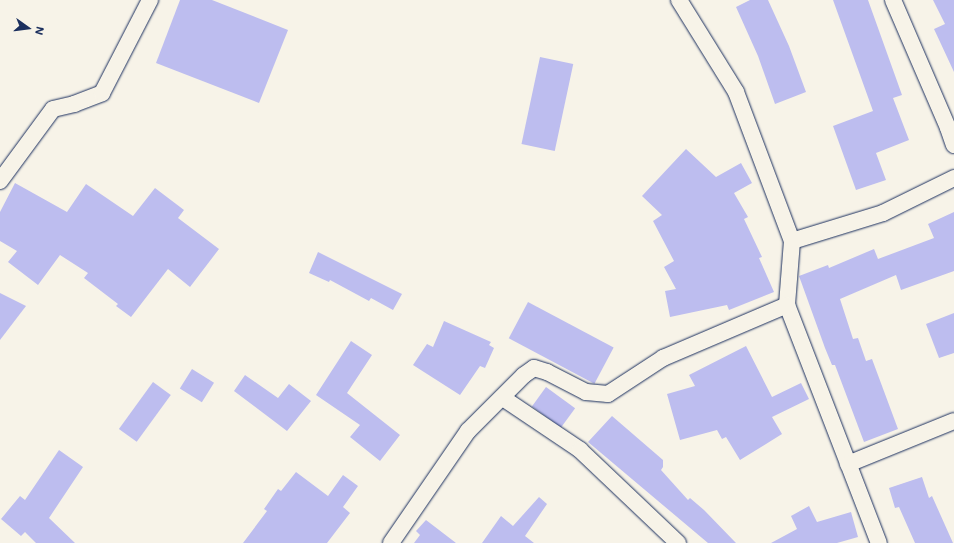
<!DOCTYPE html>
<html>
<head>
<meta charset="utf-8">
<style>
	body { margin:0 }
	#map { position:relative; width:954px; height:543px; overflow:hidden; background:#f7f3e8; font-family:Mali,sans-serif }
	div>[style] { position:absolute }
	.building>* { inset:0; background:#bdbdef; transform-origin:0 0 }
	.roads { filter:drop-shadow(0 0 1px #1b2f5e) drop-shadow(0 0 1px #1b2f5e) }
	.minor>* { height:16px; margin:-8px; padding:0 8px; transform-origin:8px; border-radius:8px; background:#f7f3e8 }
	span { translate:-50% -50%; white-space:nowrap; text-align:center; line-height:1.15; -webkit-text-stroke:3.5px #f7f3e8; paint-order:stroke }
	.north { position:absolute; left:8px; top:8px; width:40px; height:40px; -webkit-text-stroke:3px #f7f3e8; paint-order:stroke; rotate:104deg; font-size:11px; font-weight:700; line-height:16px; text-align:center; color:#1b2f5e }
	.north::after { content:''; display:block; margin:auto; width:14px; height:18px; background:#1b2f5e; clip-path:polygon(50% 0,100% 100%,50% 72%,0 100%) }
</style>
</head>
<body>
<div id="map">
	<div class="building">
		<i style="clip-path:polygon(180px 0,212px 0,288px 30px,259px 103px,156px 63px)"></i>
		<i style="clip-path:polygon(750px 0,768px 0,789px 46px,806px 92px,775px 104px,758px 56px,736px 7px)"></i>
		<i style="clip-path:polygon(833px 0,868px 0,902px 95px,893px 98px,909px 140px,876px 153px,886px 180px,856px 190px,833px 126px,873px 111px)"></i>
		<i style="clip-path:polygon(933px 0,954px 0,954px 72px,934px 29px,945px 24px)"></i>
		<i style="left:540px;top:57px;width:34px;height:89px;rotate:12deg"></i>
		<i style="clip-path:polygon(686px 149px,716px 177px,741px 163px,752px 183px,734px 193px,748px 217px,744px 219px,762px 257px,759px 258px,774px 292px,729px 310px,727px 305px,670px 317px,665px 291px,676px 289px,664px 267px,674px 261px,653px 221px,662px 215px,642px 196px)"></i>
		<i style="clip-path:polygon(15px 183px,67px 212px,86px 184px,133px 216px,155px 188px,184px 210px,178px 218px,219px 249px,190px 287px,168px 269px,131px 317px,116px 306px,118px 304px,84px 278px,88px 273px,60px 255px,38px 285px,8px 262px,17px 251px,0 241px,0 212px)"></i>
		<i style="clip-path:polygon(954px 212px,954px 271px,901px 290px,896px 275px,840px 299px,853px 339px,858px 338px,866px 361px,872px 359px,898px 429px,864px 442px,835px 365px,832px 365px,825px 348px,799px 276px,828px 265px,829px 268px,874px 249px,878px 259px,934px 238px,928px 224px)"></i>
		<i style="clip-path:polygon(318px 252px,402px 294px,393px 310px,371px 298px,369px 301px,330px 280px,329px 282px,309px 273px)"></i>
		<i style="clip-path:polygon(0 293px,26px 306px,0 340px)"></i>
		<i style="left:528px;top:302px;width:97px;height:41px;rotate:28deg"></i>
		<i style="clip-path:polygon(954px 313px,954px 353px,939px 358px,926px 324px)"></i>
		<i style="clip-path:polygon(444px 321px,491px 342px,489px 345px,494px 348px,485px 368px,480px 366px,460px 395px,413px 365px,427px 344px,433px 347px)"></i>
		<i style="clip-path:polygon(351px 341px,372px 355px,347px 393px,400px 435px,380px 461px,350px 437px,360px 425px,316px 395px)"></i>
		<i style="clip-path:polygon(746px 346px,772px 397px,801px 383px,809px 399px,772px 417px,782px 434px,740px 460px,726px 437px,722px 439px,717px 430px,680px 440px,667px 394px,695px 386px,689px 375px)"></i>
		<i style="left:192px;top:369px;width:26px;height:23px;rotate:32deg"></i>
		<i style="clip-path:polygon(245px 375px,278px 398px,289px 384px,311px 401px,287px 431px,234px 391px)"></i>
		<i style="left:153px;top:382px;width:22px;height:58px;rotate:36deg"></i>
		<i style="left:546px;top:387px;width:36px;height:24px;rotate:36deg"></i>
		<i style="clip-path:polygon(612px 416px,663px 460px,663px 467px,661px 470px,688px 500px,690px 498px,704px 510px,736px 543px,708px 543px,588px 442px)"></i>
		<i style="clip-path:polygon(59px 450px,83px 467px,49px 518px,75px 543px,36px 543px,25px 532px,21px 536px,1px 519px,20px 496px,25px 500px)"></i>
		<i style="clip-path:polygon(296px 472px,328px 496px,343px 475px,358px 486px,343px 507px,350px 513px,327px 543px,243px 543px,267px 511px,264px 509px,278px 489px,281px 491px)"></i>
		<i style="clip-path:polygon(922px 477px,929px 498px,932px 496px,953px 543px,915px 543px,899px 507px,895px 508px,889px 488px)"></i>
		<i style="clip-path:polygon(539px 497px,547px 504px,525px 536px,534px 543px,482px 543px,501px 516px,513px 526px)"></i>
		<i style="clip-path:polygon(809px 506px,817px 522px,851px 512px,858px 537px,837px 543px,771px 543px,797px 529px,791px 516px)"></i>
		<i style="clip-path:polygon(426px 520px,456px 543px,414px 543px,420px 535px,416px 531px)"></i>
	</div>
	<div class="roads">
		<div class="minor">
			<i style="left:679px;top:0;width:108px;rotate:58.2deg"></i>
			<i style="left:736px;top:92px;width:159px;rotate:69.4deg"></i>
			<i style="left:792px;top:241px;width:64px;rotate:94.5deg"></i>
			<i style="left:787px;top:305px;width:255px;rotate:68.9deg"></i>
			<i style="left:893px;top:0;width:139px;rotate:66.7deg"></i>
			<i style="left:948px;top:128px;width:18px;rotate:71deg"></i>
			<i style="left:0;top:181px;width:89px;rotate:-53.6deg"></i>
			<i style="left:53px;top:109px;width:22px;rotate:-13deg"></i>
			<i style="left:74px;top:104px;width:30px;rotate:-21deg"></i>
			<i style="left:102px;top:93px;width:105px;rotate:-62.7deg"></i>
			<i style="left:792px;top:241px;width:95px;rotate:-17.1deg"></i>
			<i style="left:883px;top:213px;width:79px;rotate:-26.2deg"></i>
			<i style="left:503px;top:398px;width:93px;rotate:34deg"></i>
			<i style="left:580px;top:450px;width:135px;rotate:43.5deg"></i>
			<i style="left:848px;top:464px;width:114px;rotate:-22.1deg"></i>
			<i style="left:391px;top:543px;width:136px;rotate:-55.5deg"></i>
			<i style="left:468px;top:431px;width:79px;rotate:-45deg"></i>
			<i style="left:524px;top:375px;width:12px;rotate:-35deg"></i>
			<i style="left:534px;top:368px;width:14px;rotate:17deg"></i>
			<i style="left:547px;top:372px;width:44px;rotate:27.1deg"></i>
			<i style="left:586px;top:392px;width:22px;rotate:5deg"></i>
			<i style="left:608px;top:394px;width:66px;rotate:-33.2deg"></i>
			<i style="left:663px;top:358px;width:135px;rotate:-23.1deg"></i>
		</div>
	</div>
	<div class="north">N</div>
</div>
</body>
</html>
